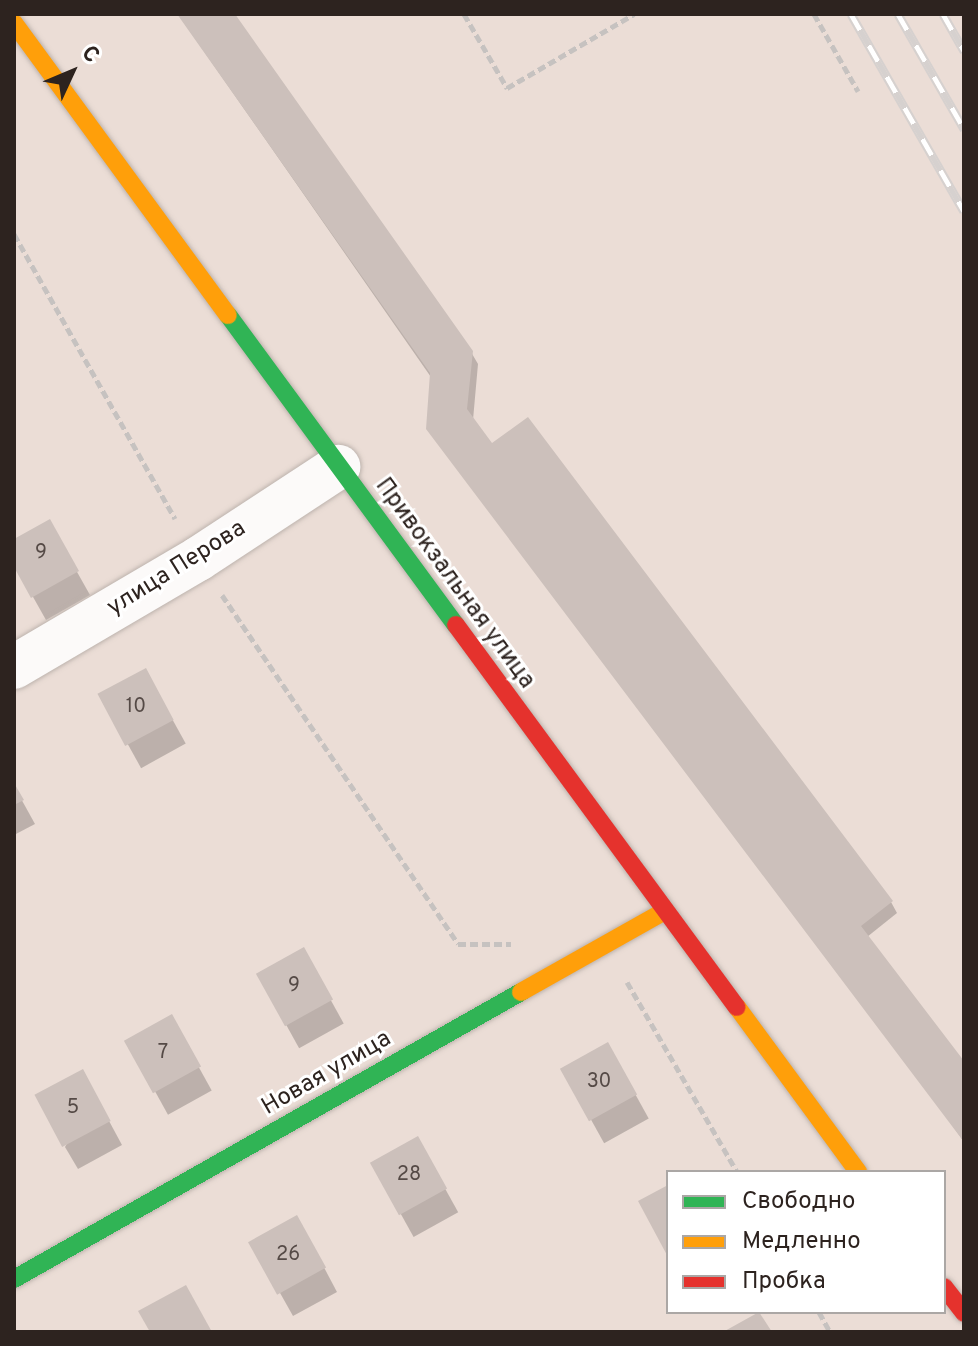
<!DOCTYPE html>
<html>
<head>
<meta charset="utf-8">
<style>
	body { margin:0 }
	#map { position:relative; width:978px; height:1346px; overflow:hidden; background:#ebddd6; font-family:Overpass,sans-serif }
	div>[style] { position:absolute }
	.shadow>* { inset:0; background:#0003; transform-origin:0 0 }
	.building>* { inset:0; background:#ccc0bb; transform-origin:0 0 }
	.path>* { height:5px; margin-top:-2.5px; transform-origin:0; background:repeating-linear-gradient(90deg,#c6c2c0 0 8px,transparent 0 12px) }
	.roads { filter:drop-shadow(0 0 2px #bdb3ad) drop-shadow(0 0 2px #bdb3ad) }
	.street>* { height:44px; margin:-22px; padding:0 22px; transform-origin:22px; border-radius:22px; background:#fcfaf9 }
	.fast>* { height:18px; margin:-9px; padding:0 9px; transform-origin:9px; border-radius:9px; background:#30b455 }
	.slow>* { height:18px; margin:-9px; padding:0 9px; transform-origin:9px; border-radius:9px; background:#ff9f0a }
	.jam>* { height:18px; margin:-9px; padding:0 9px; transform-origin:9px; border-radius:9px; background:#e5322d }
	.rail>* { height:9px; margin-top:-4.5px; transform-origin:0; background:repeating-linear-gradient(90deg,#fff 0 18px,#d6d1cf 0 36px); box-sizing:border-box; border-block:2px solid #d6d1cf }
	span { translate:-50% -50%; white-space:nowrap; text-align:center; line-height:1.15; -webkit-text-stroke:6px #fff; paint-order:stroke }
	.number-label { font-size:20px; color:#554a46 }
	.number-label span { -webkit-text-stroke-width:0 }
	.street-label { font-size:24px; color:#2d231f }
	.frame { position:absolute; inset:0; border:16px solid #2d231f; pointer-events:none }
	.legend { position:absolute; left:666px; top:1170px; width:280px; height:144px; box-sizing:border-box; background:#fff; border:2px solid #aba7a5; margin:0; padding:10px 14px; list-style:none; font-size:24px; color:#2d231f }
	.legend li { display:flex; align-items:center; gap:16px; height:40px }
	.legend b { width:40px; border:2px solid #aba7a5 }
	.north { position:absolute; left:32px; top:32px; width:80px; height:80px; -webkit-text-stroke:6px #fff; paint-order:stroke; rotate:46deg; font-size:22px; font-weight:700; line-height:32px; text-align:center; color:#2d231f }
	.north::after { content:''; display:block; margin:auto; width:28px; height:36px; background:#2d231f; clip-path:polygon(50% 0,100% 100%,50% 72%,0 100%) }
</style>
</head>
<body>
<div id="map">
	<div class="shadow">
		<i style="clip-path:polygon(178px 14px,233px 14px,471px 352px,478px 364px,473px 420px,491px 446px,891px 902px,897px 913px,867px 937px,964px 1065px,964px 1142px)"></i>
		<i style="clip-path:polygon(49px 522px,90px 595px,46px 620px,14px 563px,14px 541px)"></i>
		<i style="left:145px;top:670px;width:84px;height:51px;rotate:61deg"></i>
		<i style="clip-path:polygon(14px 786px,35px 824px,14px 835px)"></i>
		<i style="left:303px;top:950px;width:84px;height:51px;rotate:61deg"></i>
		<i style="left:171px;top:1017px;width:84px;height:50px;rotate:61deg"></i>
		<i style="left:608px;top:1045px;width:84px;height:51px;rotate:61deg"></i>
		<i style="clip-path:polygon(95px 1095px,122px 1145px,78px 1169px,65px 1147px)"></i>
		<i style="left:417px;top:1138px;width:85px;height:51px;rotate:61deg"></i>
		<i style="clip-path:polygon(310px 1241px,337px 1292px,293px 1316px,252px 1243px)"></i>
	</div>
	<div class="building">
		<i style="clip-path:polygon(177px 14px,235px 14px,473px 351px,467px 409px,492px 443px,528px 417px,893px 901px,861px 926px,964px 1061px,964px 1142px,426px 429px,430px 373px)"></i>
		<i style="clip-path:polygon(50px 519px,79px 571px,31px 598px,14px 567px,14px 539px)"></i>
		<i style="left:146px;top:668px;width:59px;height:55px;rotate:62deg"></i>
		<i style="clip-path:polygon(14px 783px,24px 800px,14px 805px)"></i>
		<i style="left:304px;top:947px;width:60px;height:55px;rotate:61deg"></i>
		<i style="left:172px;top:1014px;width:60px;height:55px;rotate:61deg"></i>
		<i style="left:608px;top:1042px;width:60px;height:55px;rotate:61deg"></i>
		<i style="left:83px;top:1069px;width:59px;height:55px;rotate:62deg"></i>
		<i style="left:418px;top:1136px;width:60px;height:55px;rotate:61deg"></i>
		<i style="clip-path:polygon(668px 1185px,668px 1257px,638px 1201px)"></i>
		<i style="left:297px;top:1215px;width:60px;height:56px;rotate:61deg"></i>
		<i style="clip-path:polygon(186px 1285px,212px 1332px,150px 1332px,138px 1311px)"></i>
		<i style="clip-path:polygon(759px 1312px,772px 1332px,723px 1332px)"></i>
	</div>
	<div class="path">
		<i style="left:464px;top:14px;width:86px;rotate:59.8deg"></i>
		<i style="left:507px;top:88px;width:147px;rotate:-30.2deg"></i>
		<i style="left:814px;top:14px;width:89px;rotate:60.3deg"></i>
		<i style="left:14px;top:234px;width:327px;rotate:60.5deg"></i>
		<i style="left:222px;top:595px;width:421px;rotate:55.9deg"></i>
		<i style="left:458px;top:944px;width:53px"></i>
		<i style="left:627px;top:982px;width:220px;rotate:59.9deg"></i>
		<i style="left:819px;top:1312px;width:23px;rotate:61deg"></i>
	</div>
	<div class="roads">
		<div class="street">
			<i style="left:14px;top:667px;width:213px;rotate:-30.4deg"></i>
			<i style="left:198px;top:559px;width:168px;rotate:-33.3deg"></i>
		</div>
		<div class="fast">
			<i style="left:228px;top:315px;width:385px;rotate:53.7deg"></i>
			<i style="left:14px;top:1279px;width:583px;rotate:-29.51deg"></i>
		</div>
		<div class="slow">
			<i style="left:14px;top:23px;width:362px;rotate:53.8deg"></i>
			<i style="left:521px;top:992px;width:163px;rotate:-29.4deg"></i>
			<i style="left:737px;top:1007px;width:205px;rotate:53.7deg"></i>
		</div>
		<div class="jam">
			<i style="left:456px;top:625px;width:474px;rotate:53.7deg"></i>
			<i style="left:944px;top:1287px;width:33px;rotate:52deg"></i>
		</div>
	</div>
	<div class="rail">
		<i style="left:851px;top:14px;width:227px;rotate:60.2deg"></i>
		<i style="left:898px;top:14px;width:133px;rotate:60.1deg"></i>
		<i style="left:943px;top:14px;width:43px;rotate:60.4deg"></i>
	</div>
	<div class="number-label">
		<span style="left:41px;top:553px">9</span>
		<span style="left:136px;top:707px">10</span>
		<span style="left:294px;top:986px">9</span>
		<span style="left:163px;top:1053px">7</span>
		<span style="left:599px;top:1082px">30</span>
		<span style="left:73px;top:1108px">5</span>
		<span style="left:409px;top:1175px">28</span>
		<span style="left:288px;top:1255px">26</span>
	</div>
	<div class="street-label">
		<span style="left:177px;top:569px;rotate:-32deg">улица Перова</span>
		<span style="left:454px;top:584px;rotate:54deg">Привокзальная улица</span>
		<span style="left:327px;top:1074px;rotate:-30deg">Новая улица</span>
	</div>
	<div class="frame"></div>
	<ul class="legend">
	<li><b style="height:10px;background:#30b455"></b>Свободно</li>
	<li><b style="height:10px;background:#ff9f0a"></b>Медленно</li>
	<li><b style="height:10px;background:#e5322d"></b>Пробка</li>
	</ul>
	<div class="north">С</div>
</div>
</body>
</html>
